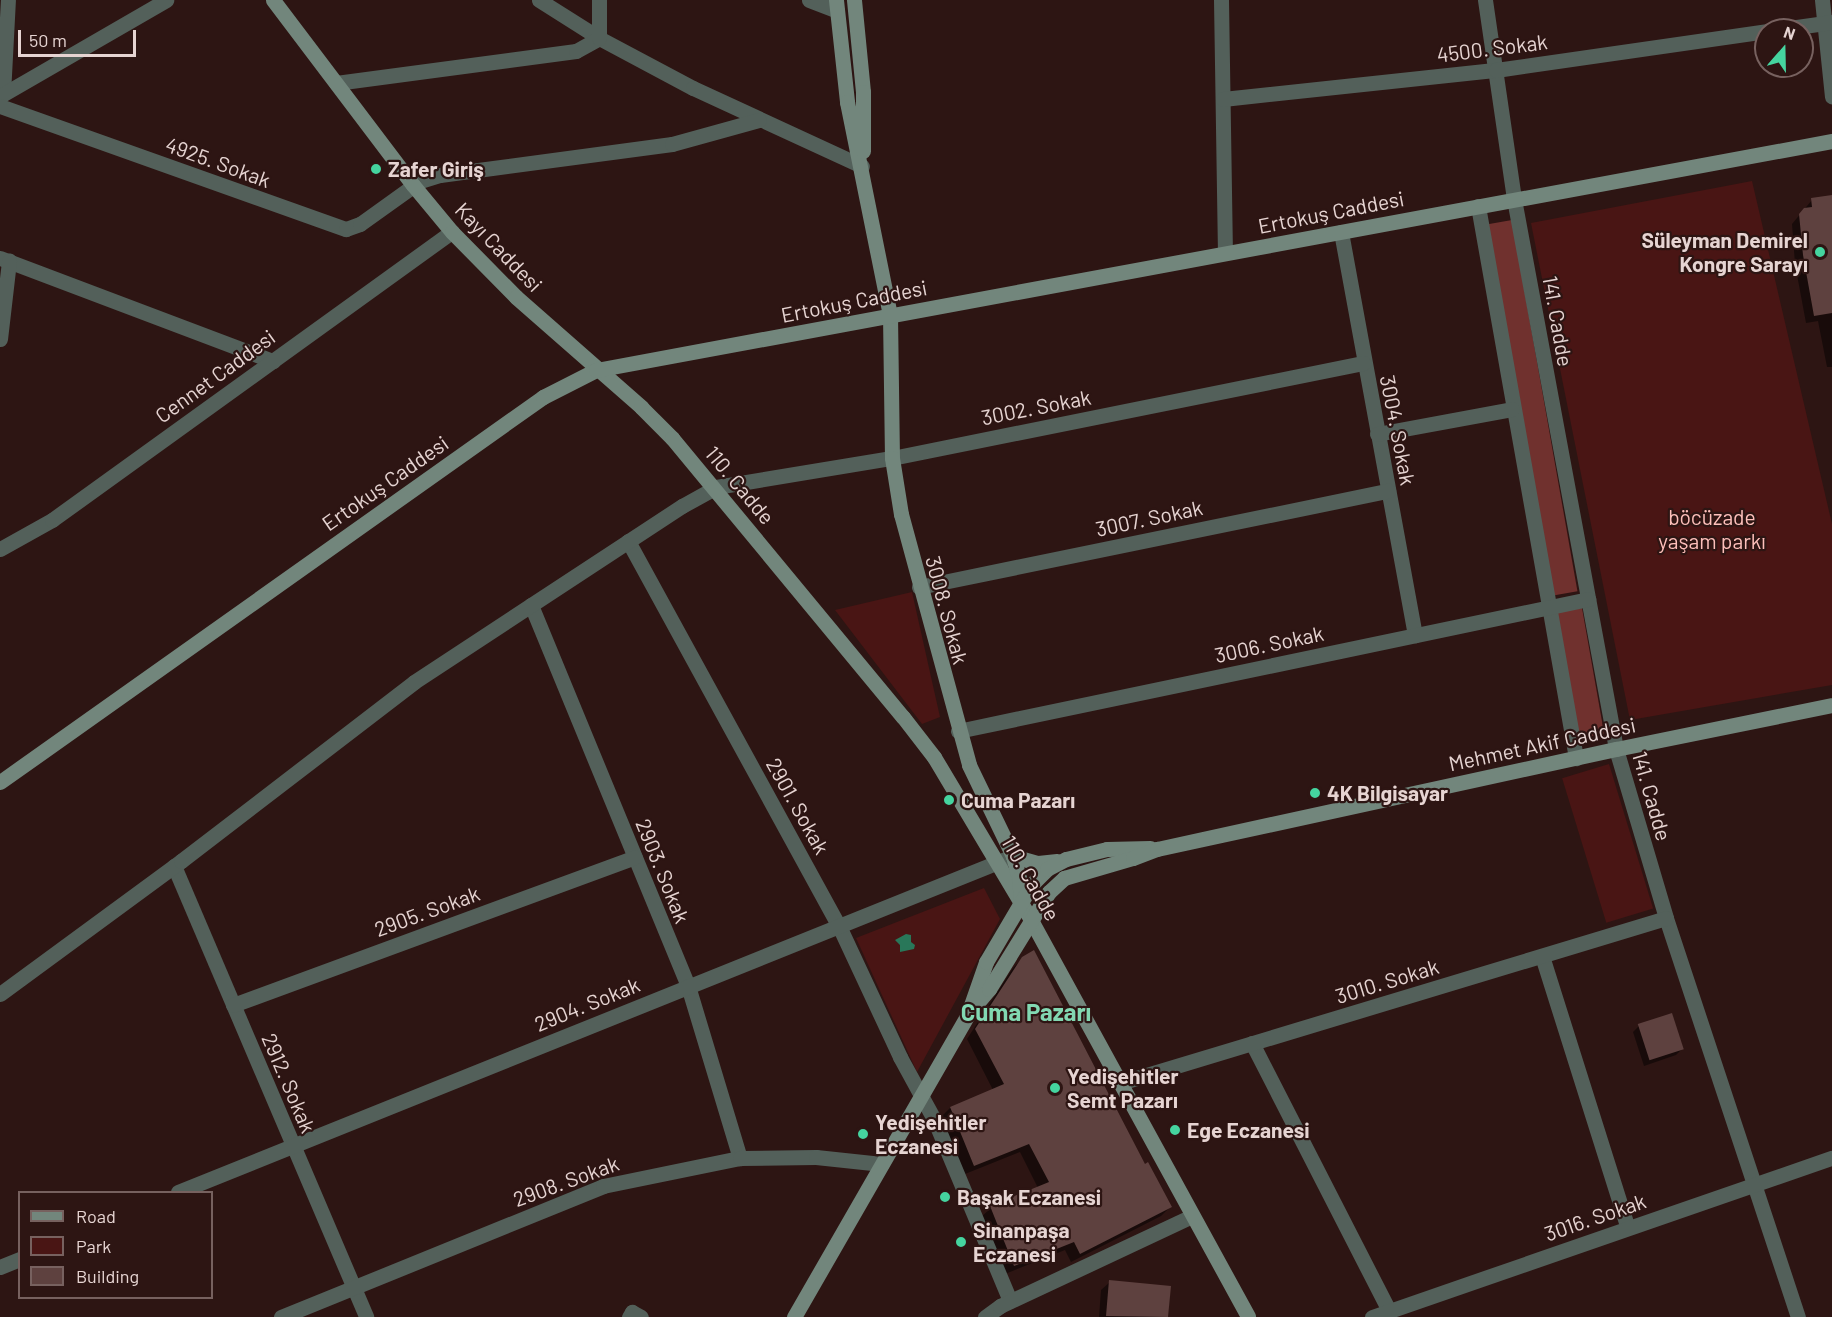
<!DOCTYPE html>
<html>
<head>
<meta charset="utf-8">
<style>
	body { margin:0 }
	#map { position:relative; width:1832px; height:1317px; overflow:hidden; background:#2d1513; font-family:Barlow,sans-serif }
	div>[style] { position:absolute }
	.green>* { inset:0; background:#491514; transform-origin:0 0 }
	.forest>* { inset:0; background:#70312e; transform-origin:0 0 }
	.water>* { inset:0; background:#297759 }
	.shadow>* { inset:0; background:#0007 }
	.building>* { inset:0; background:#5e413f; transform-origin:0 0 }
	.street>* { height:15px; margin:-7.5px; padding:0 7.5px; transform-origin:7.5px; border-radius:7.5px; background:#53605a }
	.secondary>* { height:15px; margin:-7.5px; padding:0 7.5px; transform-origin:7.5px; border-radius:7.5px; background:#72867c }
	.dots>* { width:16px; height:16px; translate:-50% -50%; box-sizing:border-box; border:3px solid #2d1513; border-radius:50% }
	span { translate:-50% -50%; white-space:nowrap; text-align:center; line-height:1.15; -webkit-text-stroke:4.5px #2d1513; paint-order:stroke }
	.street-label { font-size:21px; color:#e6d4d2 }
	.poi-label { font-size:21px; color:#e6d4d2; font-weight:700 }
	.left { translate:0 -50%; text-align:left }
	.right { translate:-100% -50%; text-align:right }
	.park-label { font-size:21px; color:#fdbfba }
	.quarter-label { font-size:24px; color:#82d8b2; font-weight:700 }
	.legend { position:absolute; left:18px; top:1191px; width:195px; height:108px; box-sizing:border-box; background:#2d1513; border:2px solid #77615f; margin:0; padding:8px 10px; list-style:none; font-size:18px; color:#e6d4d2 }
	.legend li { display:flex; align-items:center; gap:12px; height:30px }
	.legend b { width:30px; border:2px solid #77615f }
	.north { position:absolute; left:1754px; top:18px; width:60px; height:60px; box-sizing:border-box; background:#2d1513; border:2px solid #77615f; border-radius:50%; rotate:20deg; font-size:16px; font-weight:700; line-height:24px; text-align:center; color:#e6d4d2 }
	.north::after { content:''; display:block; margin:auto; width:21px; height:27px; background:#45d49f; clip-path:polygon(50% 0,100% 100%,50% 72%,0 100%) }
	.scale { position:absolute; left:18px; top:30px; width:118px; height:27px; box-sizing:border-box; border:3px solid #e6d4d2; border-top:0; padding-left:8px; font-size:18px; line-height:21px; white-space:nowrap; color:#e6d4d2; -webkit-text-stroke:4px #2d1513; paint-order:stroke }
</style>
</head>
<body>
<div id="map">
	<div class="green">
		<i style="clip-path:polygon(1752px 181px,1832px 524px,1832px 685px,1630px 720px,1531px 223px)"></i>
		<i style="clip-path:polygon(912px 592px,940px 717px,922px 724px,835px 610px)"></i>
		<i style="left:1609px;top:764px;width:151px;height:49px;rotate:73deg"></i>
		<i style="clip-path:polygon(984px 888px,1000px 919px,917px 1072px,856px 938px)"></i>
	</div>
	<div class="forest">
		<i style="left:1512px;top:220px;width:377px;height:26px;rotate:80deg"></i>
		<i style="left:1582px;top:608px;width:128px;height:26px;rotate:80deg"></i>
	</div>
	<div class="water">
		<i style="clip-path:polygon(906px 934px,911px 935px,911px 942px,915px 945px,914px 949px,900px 952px,900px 945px,895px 940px)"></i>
	</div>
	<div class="shadow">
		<i style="clip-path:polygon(1832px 197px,1832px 367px,1827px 367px,1818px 321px,1806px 323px,1795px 264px,1792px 224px,1812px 200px)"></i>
		<i style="clip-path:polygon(1023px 958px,1170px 1207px,1161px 1216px,1071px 1262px,1065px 1250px,1005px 1274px,981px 1217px,991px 1208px,1038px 1188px,1020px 1152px,965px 1174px,941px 1117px,950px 1108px,993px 1090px,967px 1039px,1013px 968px)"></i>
		<i style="clip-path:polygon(1639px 1026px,1682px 1049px,1676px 1055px,1644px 1066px,1633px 1032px)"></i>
		<i style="clip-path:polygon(1110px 1282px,1170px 1288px,1167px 1317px,1099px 1317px,1101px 1290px)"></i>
	</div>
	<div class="building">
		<i style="clip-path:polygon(1832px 195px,1832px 313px,1814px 316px,1803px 255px,1799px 214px,1804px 208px,1812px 207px,1811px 198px)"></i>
		<i style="clip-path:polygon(1034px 950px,1145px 1164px,1148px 1162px,1172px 1207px,1080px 1254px,1074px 1242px,1014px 1266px,990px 1206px,1049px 1182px,1029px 1144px,974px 1166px,950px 1107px,1004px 1084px,975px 1029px,1022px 957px)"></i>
		<i style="left:1672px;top:1013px;width:38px;height:36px;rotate:72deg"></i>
		<i style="clip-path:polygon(1109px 1280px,1171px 1286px,1168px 1317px,1106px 1316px)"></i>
	</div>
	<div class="street">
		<i style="left:539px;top:0;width:71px;rotate:32.3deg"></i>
		<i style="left:599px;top:38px;width:106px;rotate:28deg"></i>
		<i style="left:693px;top:88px;width:186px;rotate:24.8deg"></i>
		<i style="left:809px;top:0;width:30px;rotate:21deg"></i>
		<i style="left:1221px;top:0;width:253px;rotate:89.1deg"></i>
		<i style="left:1485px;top:0;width:201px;rotate:81.7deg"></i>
		<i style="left:1514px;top:199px;width:559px;rotate:79.49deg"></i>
		<i style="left:1616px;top:749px;width:176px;rotate:73.5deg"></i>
		<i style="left:1666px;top:918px;width:420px;rotate:71.7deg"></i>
		<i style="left:1822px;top:0;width:97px;rotate:84.1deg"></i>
		<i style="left:1775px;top:30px;width:58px;rotate:-8deg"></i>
		<i style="left:336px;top:83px;width:242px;rotate:-7.6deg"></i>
		<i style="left:576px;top:51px;width:26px;rotate:-29deg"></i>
		<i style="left:599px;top:38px;width:38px;rotate:-90deg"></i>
		<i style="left:3px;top:94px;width:94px;rotate:-87deg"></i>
		<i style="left:0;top:96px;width:192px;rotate:-30deg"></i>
		<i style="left:1223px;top:99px;width:275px;rotate:-6.1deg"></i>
		<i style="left:1496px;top:70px;width:273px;rotate:-8.2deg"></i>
		<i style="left:0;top:106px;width:367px;rotate:19.6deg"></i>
		<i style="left:346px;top:229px;width:15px;rotate:-20deg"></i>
		<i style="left:360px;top:224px;width:74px;rotate:-35.6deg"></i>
		<i style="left:420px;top:181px;width:21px;rotate:-17deg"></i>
		<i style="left:440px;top:175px;width:234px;rotate:-7.6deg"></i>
		<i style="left:672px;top:144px;width:90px;rotate:-15.4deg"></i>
		<i style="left:1478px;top:206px;width:561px;rotate:79.93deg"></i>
		<i style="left:1341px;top:232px;width:410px;rotate:79.6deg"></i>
		<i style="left:0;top:258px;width:292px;rotate:20.7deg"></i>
		<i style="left:0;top:339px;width:79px;rotate:-83.4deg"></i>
		<i style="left:1377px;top:434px;width:137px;rotate:-10.5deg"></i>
		<i style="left:628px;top:541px;width:439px;rotate:61.3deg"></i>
		<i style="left:839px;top:926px;width:145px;rotate:65deg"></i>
		<i style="left:900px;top:1057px;width:71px;rotate:61.3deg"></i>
		<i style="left:934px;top:1119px;width:197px;rotate:67.3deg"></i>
		<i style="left:0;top:549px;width:60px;rotate:-29.1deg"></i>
		<i style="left:52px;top:520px;width:493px;rotate:-35.8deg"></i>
		<i style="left:919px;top:587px;width:479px;rotate:-11.6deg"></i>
		<i style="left:531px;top:605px;width:412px;rotate:67.6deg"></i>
		<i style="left:688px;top:986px;width:180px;rotate:73.2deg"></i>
		<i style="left:958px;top:731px;width:644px;rotate:-11.83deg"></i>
		<i style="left:174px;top:866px;width:490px;rotate:66.9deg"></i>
		<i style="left:1542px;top:956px;width:285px;rotate:72.5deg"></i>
		<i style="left:0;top:994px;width:225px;rotate:-36.3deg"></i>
		<i style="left:181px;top:861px;width:294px;rotate:-37.5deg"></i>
		<i style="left:414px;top:682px;width:321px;rotate:-33.3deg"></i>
		<i style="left:682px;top:506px;width:39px;rotate:-29deg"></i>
		<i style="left:716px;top:487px;width:178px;rotate:-9.4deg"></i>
		<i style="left:892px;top:458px;width:481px;rotate:-11.4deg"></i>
		<i style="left:233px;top:1005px;width:428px;rotate:-20.2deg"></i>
		<i style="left:1252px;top:1043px;width:301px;rotate:62.9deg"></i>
		<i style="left:1120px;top:1083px;width:570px;rotate:-16.81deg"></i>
		<i style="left:178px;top:1192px;width:900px;rotate:-21.92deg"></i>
		<i style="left:0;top:1267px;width:22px;rotate:-22deg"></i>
		<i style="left:281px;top:1317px;width:348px;rotate:-22.1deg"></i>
		<i style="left:603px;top:1186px;width:140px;rotate:-11.6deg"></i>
		<i style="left:740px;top:1158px;width:76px;rotate:-0.8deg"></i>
		<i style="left:816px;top:1157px;width:66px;rotate:6.1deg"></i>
		<i style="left:629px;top:1317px;width:6px;rotate:-59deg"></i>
		<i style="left:632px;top:1312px;width:10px;rotate:29deg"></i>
		<i style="left:985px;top:1317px;width:19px;rotate:-36deg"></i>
		<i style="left:1000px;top:1306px;width:212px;rotate:-25.1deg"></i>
		<i style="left:1372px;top:1317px;width:487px;rotate:-19.1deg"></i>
	</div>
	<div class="secondary">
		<i style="left:273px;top:0;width:232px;rotate:52.9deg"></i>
		<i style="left:413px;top:185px;width:61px;rotate:50.3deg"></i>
		<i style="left:452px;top:232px;width:91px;rotate:45.4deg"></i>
		<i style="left:516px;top:297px;width:167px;rotate:41.3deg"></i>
		<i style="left:641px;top:407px;width:44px;rotate:45deg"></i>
		<i style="left:672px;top:438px;width:362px;rotate:50.4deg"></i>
		<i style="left:903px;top:717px;width:51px;rotate:52.2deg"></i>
		<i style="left:934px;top:757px;width:190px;rotate:59.2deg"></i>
		<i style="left:1031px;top:920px;width:452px;rotate:61.3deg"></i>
		<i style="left:836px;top:0;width:103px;rotate:83.8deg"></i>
		<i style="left:847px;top:102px;width:217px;rotate:78.6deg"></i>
		<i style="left:890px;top:315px;width:143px;rotate:89.2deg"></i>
		<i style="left:892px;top:458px;width:57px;rotate:80.9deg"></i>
		<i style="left:901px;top:514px;width:260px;rotate:74.8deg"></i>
		<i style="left:969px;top:765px;width:101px;rotate:64.2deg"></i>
		<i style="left:1013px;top:856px;width:23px;rotate:75deg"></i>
		<i style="left:1019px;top:878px;width:22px;rotate:85deg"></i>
		<i style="left:854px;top:0;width:92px;rotate:84.4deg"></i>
		<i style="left:863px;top:92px;width:59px;rotate:90deg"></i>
		<i style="left:0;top:782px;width:666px;rotate:-35.34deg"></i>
		<i style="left:543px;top:397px;width:59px;rotate:-27deg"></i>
		<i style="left:596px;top:370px;width:1257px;rotate:-10.5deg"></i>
		<i style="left:1013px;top:856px;width:26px;rotate:16deg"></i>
		<i style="left:1038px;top:863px;width:19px;rotate:-6deg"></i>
		<i style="left:970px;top:1008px;width:49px;rotate:-70.8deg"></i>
		<i style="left:986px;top:962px;width:91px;rotate:-59.5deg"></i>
		<i style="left:1032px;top:884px;width:21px;rotate:-45deg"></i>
		<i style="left:1047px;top:869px;width:21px;rotate:-28deg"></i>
		<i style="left:1066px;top:859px;width:42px;rotate:-13.7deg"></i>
		<i style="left:1107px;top:849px;width:43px;rotate:-1.3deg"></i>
		<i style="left:794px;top:1317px;width:349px;rotate:-60.1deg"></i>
		<i style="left:968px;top:1014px;width:33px;rotate:-50deg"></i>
		<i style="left:989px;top:989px;width:114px;rotate:-58.3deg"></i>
		<i style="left:1049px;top:892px;width:21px;rotate:-43deg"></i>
		<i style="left:1064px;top:878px;width:72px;rotate:-16.2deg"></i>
		<i style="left:1133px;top:858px;width:26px;rotate:-21deg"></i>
		<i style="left:1157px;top:849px;width:470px;rotate:-12.3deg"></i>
		<i style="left:1616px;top:749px;width:220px;rotate:-11.5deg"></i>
	</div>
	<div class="dots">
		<i style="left:376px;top:169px;background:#45d49f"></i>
		<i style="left:1820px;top:252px;background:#45d49f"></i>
		<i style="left:1315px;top:793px;background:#45d49f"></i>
		<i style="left:949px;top:800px;background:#45d49f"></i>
		<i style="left:1055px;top:1088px;background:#45d49f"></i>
		<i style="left:1175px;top:1130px;background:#45d49f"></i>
		<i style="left:863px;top:1134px;background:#45d49f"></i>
		<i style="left:945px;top:1197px;background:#45d49f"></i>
		<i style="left:961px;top:1242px;background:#45d49f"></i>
	</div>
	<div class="street-label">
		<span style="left:1492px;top:48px;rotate:-7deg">4500. Sokak</span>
		<span style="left:218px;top:162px;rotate:20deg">4925. Sokak</span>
		<span style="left:1331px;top:212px;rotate:-11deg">Ertokuş Caddesi</span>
		<span style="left:499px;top:247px;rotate:46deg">Kayı Caddesi</span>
		<span style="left:854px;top:301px;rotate:-11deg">Ertokuş Caddesi</span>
		<span style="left:1558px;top:321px;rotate:80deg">141. Cadde</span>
		<span style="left:215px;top:376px;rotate:-36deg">Cennet Caddesi</span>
		<span style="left:1036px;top:407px;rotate:-11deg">3002. Sokak</span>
		<span style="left:1398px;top:430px;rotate:79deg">3004. Sokak</span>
		<span style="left:385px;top:483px;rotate:-35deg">Ertokuş Caddesi</span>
		<span style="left:740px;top:485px;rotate:50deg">110. Cadde</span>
		<span style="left:1149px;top:518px;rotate:-12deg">3007. Sokak</span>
		<span style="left:947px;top:610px;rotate:75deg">3008. Sokak</span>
		<span style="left:1269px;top:644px;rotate:-12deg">3006. Sokak</span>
		<span style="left:1542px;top:744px;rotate:-12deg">Mehmet Akif Caddesi</span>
		<span style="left:1652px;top:796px;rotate:74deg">141. Cadde</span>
		<span style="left:798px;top:806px;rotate:61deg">2901. Sokak</span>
		<span style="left:663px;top:871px;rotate:68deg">2903. Sokak</span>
		<span style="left:1031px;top:878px;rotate:60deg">110. Cadde</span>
		<span style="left:427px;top:911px;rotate:-20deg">2905. Sokak</span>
		<span style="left:1387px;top:981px;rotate:-17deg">3010. Sokak</span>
		<span style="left:587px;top:1004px;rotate:-22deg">2904. Sokak</span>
		<span style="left:289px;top:1083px;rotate:67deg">2912. Sokak</span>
		<span style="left:566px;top:1181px;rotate:-20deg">2908. Sokak</span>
		<span style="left:1595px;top:1217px;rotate:-19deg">3016. Sokak</span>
	</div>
	<div class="poi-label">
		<span class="left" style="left:388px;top:169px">Zafer Giriş</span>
		<span class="right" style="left:1808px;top:252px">Süleyman Demirel<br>Kongre Sarayı</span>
		<span class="left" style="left:1327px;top:793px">4K Bilgisayar</span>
		<span class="left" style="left:961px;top:800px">Cuma Pazarı</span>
		<span class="left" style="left:1067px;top:1088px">Yedişehitler<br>Semt Pazarı</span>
		<span class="left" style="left:875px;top:1134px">Yedişehitler<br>Eczanesi</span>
		<span class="left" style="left:1187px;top:1130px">Ege Eczanesi</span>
		<span class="left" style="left:957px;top:1197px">Başak Eczanesi</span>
		<span class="left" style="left:973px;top:1242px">Sinanpaşa<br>Eczanesi</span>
	</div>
	<div class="park-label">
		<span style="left:1712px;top:529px">böcüzade<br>yaşam parkı</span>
	</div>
	<div class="quarter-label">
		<span style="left:1026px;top:1012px">Cuma Pazarı</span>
	</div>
	<ul class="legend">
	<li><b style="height:8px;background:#72867c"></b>Road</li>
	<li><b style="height:16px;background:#491514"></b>Park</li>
	<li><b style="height:16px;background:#5e413f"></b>Building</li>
	</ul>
	<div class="north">N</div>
	<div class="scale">50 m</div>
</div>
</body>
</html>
